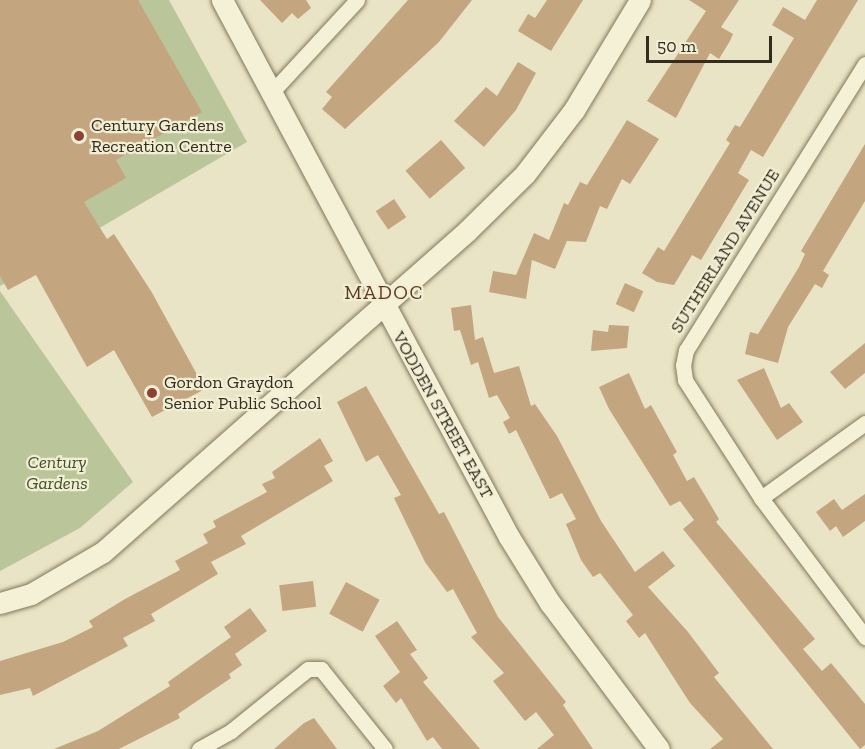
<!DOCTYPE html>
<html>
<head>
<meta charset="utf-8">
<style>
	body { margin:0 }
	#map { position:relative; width:865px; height:749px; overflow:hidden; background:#e9e4c5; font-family:"Zilla Slab",serif }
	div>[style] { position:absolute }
	.green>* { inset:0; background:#bac69a }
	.building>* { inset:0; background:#c3a67f; transform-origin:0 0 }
	.roads { filter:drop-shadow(0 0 2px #82775d) drop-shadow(0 0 2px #82775d) }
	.street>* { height:15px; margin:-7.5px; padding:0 7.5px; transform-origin:7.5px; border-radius:7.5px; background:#f5f1d7 }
	.secondary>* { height:21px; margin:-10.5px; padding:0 10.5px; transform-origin:10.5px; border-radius:10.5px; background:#f5f1d7 }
	.dots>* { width:16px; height:16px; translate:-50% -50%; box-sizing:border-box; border:3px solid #f1eed4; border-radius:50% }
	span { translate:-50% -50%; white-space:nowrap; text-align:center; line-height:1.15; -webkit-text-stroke:4.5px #f1eed4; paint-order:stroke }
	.poi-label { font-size:18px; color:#342d1f }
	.left { translate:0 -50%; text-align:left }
	.street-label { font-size:18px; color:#342d1f }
	.park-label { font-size:18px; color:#3e4e28; font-style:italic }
	.neighbourhood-label { font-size:20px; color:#5c3823; letter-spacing:1.5px }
	.scale { position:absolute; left:646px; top:36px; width:126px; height:27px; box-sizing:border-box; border:3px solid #342d1f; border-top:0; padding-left:8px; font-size:18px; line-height:21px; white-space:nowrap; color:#342d1f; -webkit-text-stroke:4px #f1eed4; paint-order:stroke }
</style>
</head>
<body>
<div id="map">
	<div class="green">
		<i style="clip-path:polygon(0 0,169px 0,247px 142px,0 286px)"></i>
		<i style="clip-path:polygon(0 291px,133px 482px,80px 528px,0 571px)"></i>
	</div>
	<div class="building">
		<i style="clip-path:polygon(0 0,138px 0,202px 112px,116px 160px,126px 178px,84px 202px,107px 239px,114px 234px,151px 291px,205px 389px,152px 417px,114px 350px,87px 367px,36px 275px,8px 290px,0 276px)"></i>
		<i style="clip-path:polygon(260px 0,306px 0,311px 8px,298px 19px,292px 13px,282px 23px)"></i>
		<i style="clip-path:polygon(408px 0,472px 0,439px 42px,345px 129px,322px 109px,332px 97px,326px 92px)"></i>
		<i style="clip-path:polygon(547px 0,583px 0,551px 51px,518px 31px,528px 14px,535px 18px)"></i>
		<i style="clip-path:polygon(689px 0,739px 0,721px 27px,733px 34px,730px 41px,719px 59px,710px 53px,676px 118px,647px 101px,706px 11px)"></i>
		<i style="clip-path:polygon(817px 0,858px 0,763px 157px,751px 150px,738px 173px,749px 180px,701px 260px,692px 255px,674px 285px,657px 282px,642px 273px,658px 247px,664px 251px,730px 143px,726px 140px,735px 125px,740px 127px,794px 38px,772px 25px,783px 7px,805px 20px)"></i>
		<i style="clip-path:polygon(518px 62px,536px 73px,516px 110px,484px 147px,454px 121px,486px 87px,497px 96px)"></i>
		<i style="clip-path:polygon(627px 120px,659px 139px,630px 184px,622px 179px,607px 209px,600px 206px,586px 242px,567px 241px,555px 269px,532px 260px,526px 299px,489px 292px,493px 271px,516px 275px,534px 233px,549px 240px,564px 203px,568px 205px,580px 182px,587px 185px)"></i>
		<i style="left:441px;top:140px;width:37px;height:47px;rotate:49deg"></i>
		<i style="clip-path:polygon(865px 144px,865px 201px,823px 271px,829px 275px,822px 288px,815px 284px,788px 327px,778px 363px,745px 354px,750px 332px,758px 334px,799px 267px,805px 254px,801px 251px)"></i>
		<i style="left:394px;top:199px;width:22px;height:22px;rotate:56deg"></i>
		<i style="left:625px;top:283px;width:20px;height:23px;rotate:24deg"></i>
		<i style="clip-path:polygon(471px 305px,475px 340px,483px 337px,494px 373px,519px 366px,531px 406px,535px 404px,557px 436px,601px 521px,635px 572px,663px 551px,675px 566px,648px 587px,688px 632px,719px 673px,714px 677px,773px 749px,710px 749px,723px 739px,690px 703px,645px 633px,639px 638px,626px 621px,633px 615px,600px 573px,593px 577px,581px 560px,566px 524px,576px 519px,562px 493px,550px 499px,516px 430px,509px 434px,503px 422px,510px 418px,497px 395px,489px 398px,478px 362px,471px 365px,460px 330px,454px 331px,451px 308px)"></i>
		<i style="clip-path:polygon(609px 325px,629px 326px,627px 348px,591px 351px,593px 330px,608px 332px)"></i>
		<i style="clip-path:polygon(865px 343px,865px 373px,845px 389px,830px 372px)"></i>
		<i style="clip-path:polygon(764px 368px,781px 408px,789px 403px,803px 422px,777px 440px,737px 380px)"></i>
		<i style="clip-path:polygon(629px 373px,645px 409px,651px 405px,677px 452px,673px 455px,687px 481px,694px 477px,719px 519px,716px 522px,815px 639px,803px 649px,822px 671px,831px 663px,865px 704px,865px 745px,860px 749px,683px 529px,694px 520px,680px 501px,670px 506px,609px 409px,599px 387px)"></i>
		<i style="clip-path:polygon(366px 386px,439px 514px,444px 512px,498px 617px,566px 702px,563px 705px,593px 749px,537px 749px,554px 735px,536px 712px,525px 721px,493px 681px,504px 673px,471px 637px,477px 633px,453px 589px,447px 592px,425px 562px,394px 498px,401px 495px,378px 455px,366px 462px,337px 402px)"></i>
		<i style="clip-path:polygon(320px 438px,333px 461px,324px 466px,333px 481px,241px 536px,246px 544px,211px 562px,218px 574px,151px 614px,155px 621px,123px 638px,128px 646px,33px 696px,30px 688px,0 695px,0 661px,63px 642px,93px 627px,89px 621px,125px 599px,180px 570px,175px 561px,208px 543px,203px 534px,216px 527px,213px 521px,267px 492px,262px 484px,275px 478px,272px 472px)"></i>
		<i style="clip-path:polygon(865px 494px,865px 521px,843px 537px,836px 526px,830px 531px,816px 512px,834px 499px,842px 510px)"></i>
		<i style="left:313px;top:581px;width:26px;height:34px;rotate:83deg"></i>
		<i style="left:346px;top:582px;width:38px;height:36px;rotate:28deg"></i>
		<i style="clip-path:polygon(250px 608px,267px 631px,235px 654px,242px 665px,229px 674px,231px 678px,178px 714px,180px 718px,119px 749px,54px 749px,98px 731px,170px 686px,168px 682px,231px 637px,224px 627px)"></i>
		<i style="clip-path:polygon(397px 621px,417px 650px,410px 654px,428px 678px,423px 682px,480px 749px,442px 749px,433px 737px,427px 741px,401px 698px,396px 703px,383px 686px,400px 672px,375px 636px)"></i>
		<i style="clip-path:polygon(314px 718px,337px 749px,274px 749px,304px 723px)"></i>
	</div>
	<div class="roads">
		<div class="street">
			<i style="left:865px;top:64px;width:337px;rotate:122deg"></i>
			<i style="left:686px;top:350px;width:15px;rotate:101deg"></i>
			<i style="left:683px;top:365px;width:15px;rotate:82deg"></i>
			<i style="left:685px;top:380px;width:140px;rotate:57.2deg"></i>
			<i style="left:761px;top:498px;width:174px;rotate:53.2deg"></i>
			<i style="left:270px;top:94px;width:128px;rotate:-47.2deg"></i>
			<i style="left:761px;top:498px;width:128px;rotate:-35.8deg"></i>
			<i style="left:199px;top:749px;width:37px;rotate:-29deg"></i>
			<i style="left:231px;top:731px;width:99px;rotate:-38.8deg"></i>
			<i style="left:308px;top:669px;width:13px"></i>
			<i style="left:321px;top:669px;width:102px;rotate:51.3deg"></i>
		</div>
		<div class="secondary">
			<i style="left:222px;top:0;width:609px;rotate:61.88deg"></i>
			<i style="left:509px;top:537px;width:78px;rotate:58.2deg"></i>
			<i style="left:550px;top:603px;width:182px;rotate:53.3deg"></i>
			<i style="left:0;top:603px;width:32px;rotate:-16deg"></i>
			<i style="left:31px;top:594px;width:83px;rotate:-30.3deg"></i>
			<i style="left:103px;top:552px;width:485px;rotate:-41.4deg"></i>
			<i style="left:467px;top:231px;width:81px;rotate:-44.5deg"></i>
			<i style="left:525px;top:174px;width:81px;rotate:-52.6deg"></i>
			<i style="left:574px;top:110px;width:128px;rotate:-59deg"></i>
		</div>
	</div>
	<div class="dots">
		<i style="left:79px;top:136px;background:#8b4134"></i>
		<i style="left:152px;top:393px;background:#8b4134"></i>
	</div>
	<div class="poi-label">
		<span class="left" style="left:91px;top:136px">Century Gardens<br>Recreation Centre</span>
		<span class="left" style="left:164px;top:393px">Gordon Graydon<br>Senior Public School</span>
	</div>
	<div class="street-label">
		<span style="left:725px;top:251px;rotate:-58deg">SUTHERLAND AVENUE</span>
		<span style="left:443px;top:415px;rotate:61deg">VODDEN STREET EAST</span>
	</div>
	<div class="park-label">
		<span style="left:57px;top:473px">Century<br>Gardens</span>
	</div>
	<div class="neighbourhood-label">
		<span style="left:384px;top:292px">MADOC</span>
	</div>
	<div class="scale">50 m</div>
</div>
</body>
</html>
